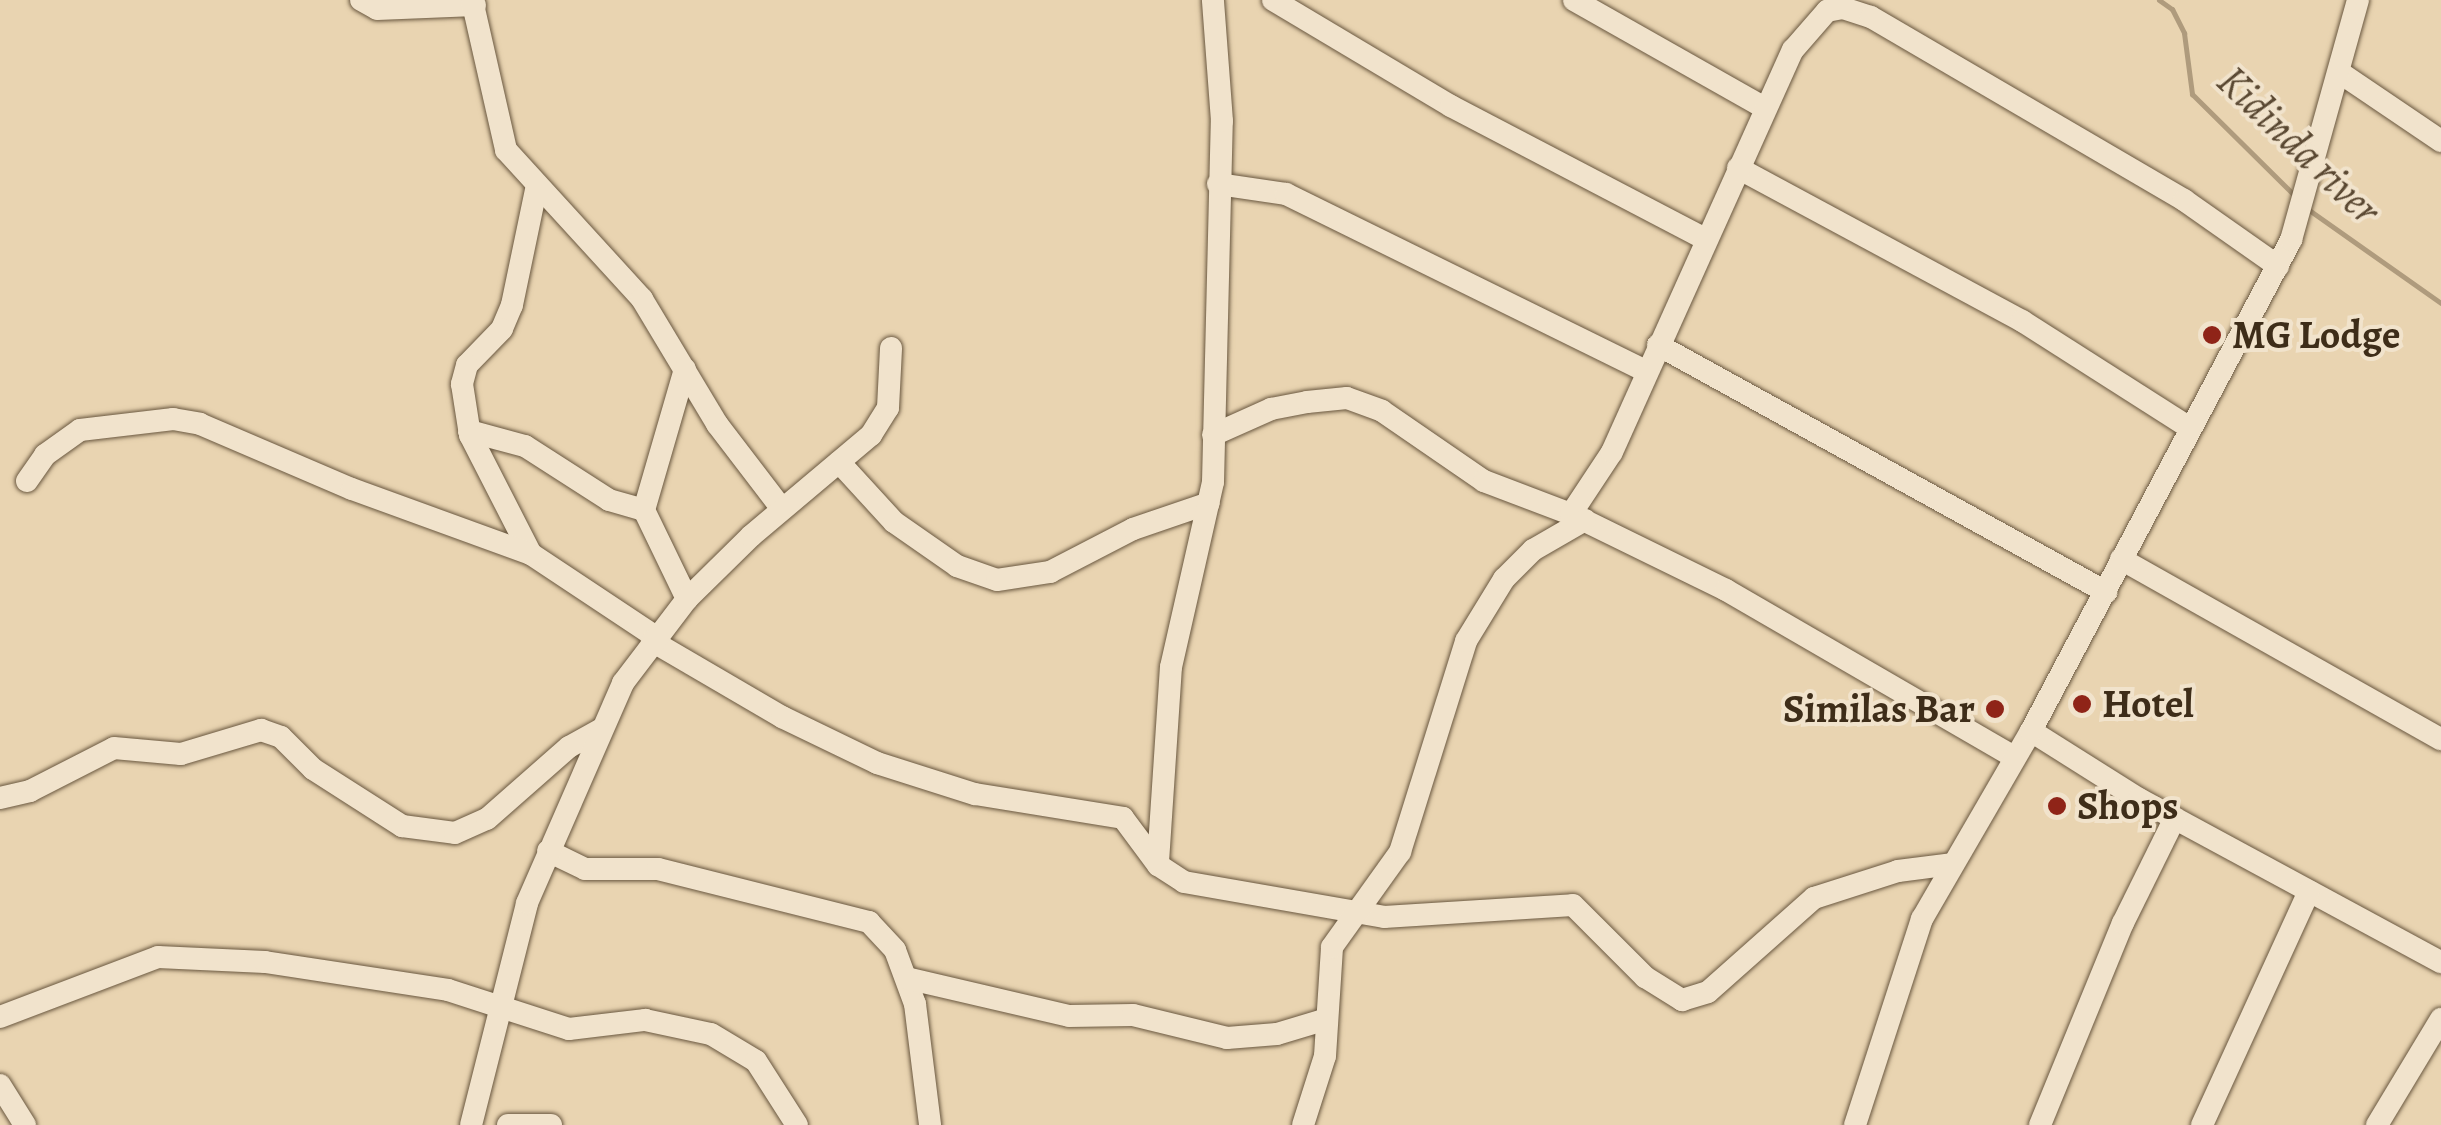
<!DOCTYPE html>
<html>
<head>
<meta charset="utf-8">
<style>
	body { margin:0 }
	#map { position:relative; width:2441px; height:1125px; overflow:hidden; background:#e9d4b1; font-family:Alegreya,serif }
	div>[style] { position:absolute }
	.stream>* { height:5px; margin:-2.5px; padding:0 2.5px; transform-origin:2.5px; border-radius:2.5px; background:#af9b7d }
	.roads { filter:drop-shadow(0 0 2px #69573f) drop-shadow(0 0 2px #69573f) }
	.minor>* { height:22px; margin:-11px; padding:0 11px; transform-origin:11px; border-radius:11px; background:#f1e3cc }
	.dots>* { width:28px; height:28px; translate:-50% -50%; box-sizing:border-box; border:5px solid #f1e3cc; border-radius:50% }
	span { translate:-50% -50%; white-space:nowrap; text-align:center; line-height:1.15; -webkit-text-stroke:8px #f1e3cc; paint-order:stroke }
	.poi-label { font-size:40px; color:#3e2d19; font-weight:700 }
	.left { translate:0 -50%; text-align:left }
	.right { translate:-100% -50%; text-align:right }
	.water-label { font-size:42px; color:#5a4832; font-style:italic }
</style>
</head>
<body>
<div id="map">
	<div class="stream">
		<i style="left:2159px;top:0;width:16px;rotate:35deg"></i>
		<i style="left:2172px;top:9px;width:27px;rotate:63deg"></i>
		<i style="left:2184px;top:33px;width:62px;rotate:82.5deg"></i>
		<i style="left:2192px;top:94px;width:144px;rotate:44.7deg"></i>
		<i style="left:2309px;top:210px;width:161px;rotate:35.2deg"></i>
	</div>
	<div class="roads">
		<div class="minor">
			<i style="left:361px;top:0;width:18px;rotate:29deg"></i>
			<i style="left:377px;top:9px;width:98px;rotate:-2.3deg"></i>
			<i style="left:472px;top:0;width:154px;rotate:77.2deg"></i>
			<i style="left:506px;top:150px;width:202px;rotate:47.6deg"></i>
			<i style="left:642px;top:299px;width:146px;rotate:59deg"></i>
			<i style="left:717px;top:424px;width:107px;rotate:52.6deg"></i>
			<i style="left:1273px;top:0;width:207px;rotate:30.8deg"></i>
			<i style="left:1451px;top:106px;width:285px;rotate:27.6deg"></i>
			<i style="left:1574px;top:0;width:219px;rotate:29.5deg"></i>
			<i style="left:2339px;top:72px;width:123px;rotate:34.1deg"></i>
			<i style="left:1738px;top:168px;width:323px;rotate:28.3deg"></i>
			<i style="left:2022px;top:321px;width:196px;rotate:32.5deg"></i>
			<i style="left:1218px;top:184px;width:69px;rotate:8.4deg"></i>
			<i style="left:1286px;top:194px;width:402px;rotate:26.2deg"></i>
			<i style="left:537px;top:185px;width:123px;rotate:101.8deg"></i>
			<i style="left:512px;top:305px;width:26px;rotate:113deg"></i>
			<i style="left:502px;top:329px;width:50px;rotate:134.2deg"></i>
			<i style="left:467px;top:365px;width:20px;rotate:105deg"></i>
			<i style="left:462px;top:384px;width:52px;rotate:81.1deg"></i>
			<i style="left:470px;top:435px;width:134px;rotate:62.9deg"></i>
			<i style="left:531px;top:554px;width:150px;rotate:33.6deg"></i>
			<i style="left:1658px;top:345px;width:512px;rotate:28.87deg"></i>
			<i style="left:685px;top:369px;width:147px;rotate:106.2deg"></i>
			<i style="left:644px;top:510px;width:99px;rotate:64.2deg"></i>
			<i style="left:469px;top:431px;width:58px;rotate:15deg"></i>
			<i style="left:525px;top:446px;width:100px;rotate:32.7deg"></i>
			<i style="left:609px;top:500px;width:36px;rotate:16deg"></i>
			<i style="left:1213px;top:435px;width:64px;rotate:-24.1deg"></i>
			<i style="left:1271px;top:409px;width:37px;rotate:-11deg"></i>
			<i style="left:1307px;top:402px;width:40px;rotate:-5.7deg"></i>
			<i style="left:1347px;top:398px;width:37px;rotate:20deg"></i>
			<i style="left:1382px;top:411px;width:124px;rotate:34.5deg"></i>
			<i style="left:1484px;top:481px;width:93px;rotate:20.8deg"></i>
			<i style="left:1571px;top:514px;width:173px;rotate:26.1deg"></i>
			<i style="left:1726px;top:590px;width:331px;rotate:30.1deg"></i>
			<i style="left:839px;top:462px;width:81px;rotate:47.5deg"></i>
			<i style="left:894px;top:522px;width:77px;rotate:34.9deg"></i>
			<i style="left:957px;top:566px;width:42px;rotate:19.3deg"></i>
			<i style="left:997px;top:580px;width:54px;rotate:-8.6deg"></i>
			<i style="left:1050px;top:572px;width:93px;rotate:-27.4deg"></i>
			<i style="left:1133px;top:529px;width:80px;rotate:-18.9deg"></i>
			<i style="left:27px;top:481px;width:32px;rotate:-55deg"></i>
			<i style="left:45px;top:455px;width:43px;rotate:-35.5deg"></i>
			<i style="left:80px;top:430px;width:94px;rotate:-6.7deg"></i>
			<i style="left:173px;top:419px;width:27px;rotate:10deg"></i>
			<i style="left:200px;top:424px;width:165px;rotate:23.2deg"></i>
			<i style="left:352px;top:489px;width:190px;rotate:20deg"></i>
			<i style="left:1571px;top:514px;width:74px;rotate:-56.5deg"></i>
			<i style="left:1612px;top:452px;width:441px;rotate:-65.8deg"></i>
			<i style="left:1793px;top:50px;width:52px;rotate:-48.9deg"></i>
			<i style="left:1827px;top:11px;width:16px;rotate:-11deg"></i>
			<i style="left:1843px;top:8px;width:29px;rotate:18deg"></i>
			<i style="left:1871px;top:17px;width:363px;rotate:30.3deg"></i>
			<i style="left:2184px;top:200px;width:115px;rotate:35.1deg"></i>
			<i style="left:2121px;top:559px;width:367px;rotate:29.4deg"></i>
			<i style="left:652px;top:641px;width:151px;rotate:30.3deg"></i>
			<i style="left:782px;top:717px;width:106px;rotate:25.8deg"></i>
			<i style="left:877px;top:763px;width:103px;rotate:17.6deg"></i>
			<i style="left:975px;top:794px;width:150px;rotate:9.2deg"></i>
			<i style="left:1123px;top:818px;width:59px;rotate:53.3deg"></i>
			<i style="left:1158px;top:865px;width:31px;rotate:33deg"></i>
			<i style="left:1184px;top:882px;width:203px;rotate:9.9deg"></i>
			<i style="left:1384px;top:917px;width:189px;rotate:-3.6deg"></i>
			<i style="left:1573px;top:905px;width:102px;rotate:45deg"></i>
			<i style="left:1645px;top:977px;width:44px;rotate:31.9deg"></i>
			<i style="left:1682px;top:1000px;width:27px;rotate:-17deg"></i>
			<i style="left:1708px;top:992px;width:142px;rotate:-41.6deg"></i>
			<i style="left:1814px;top:898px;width:88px;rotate:-17.8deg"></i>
			<i style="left:1898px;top:871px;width:54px;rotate:-7.4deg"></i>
			<i style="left:2031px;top:731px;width:128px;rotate:32.2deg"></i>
			<i style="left:2139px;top:799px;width:343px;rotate:28.4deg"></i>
			<i style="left:0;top:798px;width:31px;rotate:-13deg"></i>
			<i style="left:30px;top:791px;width:94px;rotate:-27.1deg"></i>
			<i style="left:114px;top:748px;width:67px;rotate:5.1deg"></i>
			<i style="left:181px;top:754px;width:84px;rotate:-16.7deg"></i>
			<i style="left:261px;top:730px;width:21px;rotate:19deg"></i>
			<i style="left:281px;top:737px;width:45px;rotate:45deg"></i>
			<i style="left:313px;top:769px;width:106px;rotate:32.6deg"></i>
			<i style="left:402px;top:826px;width:53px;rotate:7.5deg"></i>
			<i style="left:455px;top:833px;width:35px;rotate:-24deg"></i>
			<i style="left:487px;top:819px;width:109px;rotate:-41.3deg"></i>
			<i style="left:569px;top:747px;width:35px;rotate:-29deg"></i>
			<i style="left:548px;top:851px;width:41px;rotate:25.9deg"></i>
			<i style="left:585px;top:869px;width:73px"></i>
			<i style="left:658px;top:869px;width:218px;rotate:14.1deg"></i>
			<i style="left:869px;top:922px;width:38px;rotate:47deg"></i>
			<i style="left:895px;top:950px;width:58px;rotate:69.7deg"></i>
			<i style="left:915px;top:1004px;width:122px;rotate:82.9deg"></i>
			<i style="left:1158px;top:862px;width:195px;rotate:-86.2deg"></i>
			<i style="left:1171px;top:667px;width:190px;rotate:-77.2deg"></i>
			<i style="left:1213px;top:482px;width:361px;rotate:-88.6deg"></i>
			<i style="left:1222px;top:121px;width:121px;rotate:-94.3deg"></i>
			<i style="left:906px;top:978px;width:167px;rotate:13.1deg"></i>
			<i style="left:1069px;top:1016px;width:64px;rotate:-0.9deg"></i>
			<i style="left:1133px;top:1015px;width:97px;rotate:13.7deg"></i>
			<i style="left:1227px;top:1038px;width:50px;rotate:-4.6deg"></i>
			<i style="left:1277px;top:1034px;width:52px;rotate:-16.7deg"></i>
			<i style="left:0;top:1017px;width:169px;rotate:-20.8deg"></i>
			<i style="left:158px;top:957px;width:107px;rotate:2.7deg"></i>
			<i style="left:265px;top:962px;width:185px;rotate:8.7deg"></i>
			<i style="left:448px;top:990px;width:127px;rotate:17.9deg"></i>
			<i style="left:569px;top:1029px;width:77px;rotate:-6.8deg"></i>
			<i style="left:645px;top:1020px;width:67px;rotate:12deg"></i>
			<i style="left:711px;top:1034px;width:52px;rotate:31deg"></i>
			<i style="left:756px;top:1061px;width:76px;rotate:57.4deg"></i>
			<i style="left:0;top:1085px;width:47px;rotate:58deg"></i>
			<i style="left:471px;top:1125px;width:229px;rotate:-75.8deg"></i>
			<i style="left:527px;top:903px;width:240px;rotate:-66.4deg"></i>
			<i style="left:623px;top:683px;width:106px;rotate:-52.7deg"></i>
			<i style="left:687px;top:599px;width:90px;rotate:-44.5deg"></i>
			<i style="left:751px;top:536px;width:157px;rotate:-40.1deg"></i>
			<i style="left:871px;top:435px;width:32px;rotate:-58deg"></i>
			<i style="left:888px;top:408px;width:60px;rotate:-87.1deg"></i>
			<i style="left:508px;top:1125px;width:43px"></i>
			<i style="left:1303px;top:1125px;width:72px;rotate:-72.3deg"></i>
			<i style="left:1325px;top:1056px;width:109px;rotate:-86.3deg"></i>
			<i style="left:1332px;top:947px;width:117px;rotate:-54.4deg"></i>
			<i style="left:1400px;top:852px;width:221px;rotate:-72.6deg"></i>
			<i style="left:1466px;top:641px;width:73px;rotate:-58.5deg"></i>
			<i style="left:1504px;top:579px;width:41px;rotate:-45deg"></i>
			<i style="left:1533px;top:550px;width:60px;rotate:-30deg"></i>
			<i style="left:1855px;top:1125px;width:217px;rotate:-72deg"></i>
			<i style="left:1922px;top:919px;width:217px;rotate:-59.9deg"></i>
			<i style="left:2031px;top:731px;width:556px;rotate:-62.1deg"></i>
			<i style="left:2291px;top:240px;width:249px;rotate:-74.4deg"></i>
			<i style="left:2040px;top:1125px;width:218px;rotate:-67.7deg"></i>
			<i style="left:2123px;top:923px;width:117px;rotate:-63.7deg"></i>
			<i style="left:2202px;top:1125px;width:257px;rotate:-65.4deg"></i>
			<i style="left:2377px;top:1125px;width:124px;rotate:-58.9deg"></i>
		</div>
	</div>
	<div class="dots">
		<i style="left:2212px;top:335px;background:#8f2418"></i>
		<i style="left:2082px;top:704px;background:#8f2418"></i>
		<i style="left:1995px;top:709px;background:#8f2418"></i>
		<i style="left:2057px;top:806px;background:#8f2418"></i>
	</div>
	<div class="poi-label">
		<span class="left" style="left:2232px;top:335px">MG Lodge</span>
		<span class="left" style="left:2102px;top:704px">Hotel</span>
		<span class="right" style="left:1975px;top:709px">Similas Bar</span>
		<span class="left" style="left:2077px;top:806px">Shops</span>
	</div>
	<div class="water-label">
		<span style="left:2299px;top:145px;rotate:44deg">Kidinda river</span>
	</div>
</div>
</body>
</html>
